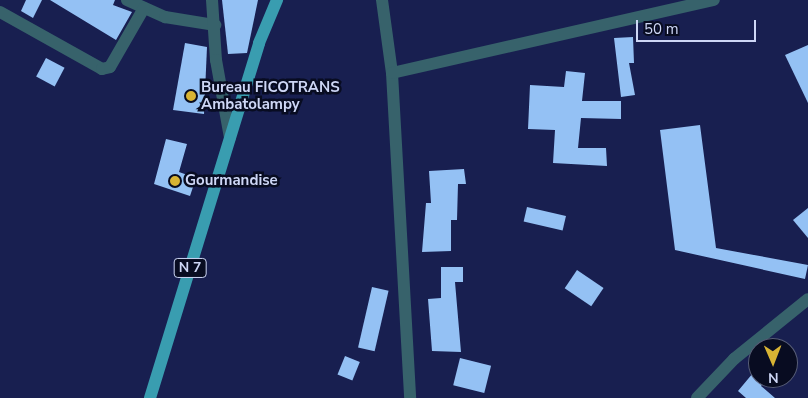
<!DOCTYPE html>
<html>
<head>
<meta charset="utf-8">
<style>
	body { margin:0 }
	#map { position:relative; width:808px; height:398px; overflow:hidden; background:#181f50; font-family:"Nunito Sans",sans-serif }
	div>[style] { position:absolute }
	.building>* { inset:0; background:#94c1f4; transform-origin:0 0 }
	.street>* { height:12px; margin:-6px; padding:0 6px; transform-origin:6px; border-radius:6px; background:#37626b }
	.primary>* { height:12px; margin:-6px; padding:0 6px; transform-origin:6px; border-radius:6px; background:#399db0 }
	.dots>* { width:14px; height:14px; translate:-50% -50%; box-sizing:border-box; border:2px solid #080c21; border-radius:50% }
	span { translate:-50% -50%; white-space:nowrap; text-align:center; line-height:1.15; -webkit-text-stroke:5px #080c21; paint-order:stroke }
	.shield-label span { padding:1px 4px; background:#080c21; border:1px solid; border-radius:4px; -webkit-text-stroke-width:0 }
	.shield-label { font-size:14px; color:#ced7f6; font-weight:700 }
	.poi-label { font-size:15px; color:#ced7f6; font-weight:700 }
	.left { translate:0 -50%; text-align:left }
	.north { position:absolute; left:748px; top:338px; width:50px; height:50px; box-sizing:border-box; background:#080c21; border:1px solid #575d76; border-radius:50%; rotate:179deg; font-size:14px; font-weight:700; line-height:20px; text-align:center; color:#ced7f6 }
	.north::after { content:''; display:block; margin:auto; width:18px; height:22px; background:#d8b434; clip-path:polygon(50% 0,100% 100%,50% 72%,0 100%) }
	.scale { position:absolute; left:636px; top:20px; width:120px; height:22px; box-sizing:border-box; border:2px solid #ced7f6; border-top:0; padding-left:6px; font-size:15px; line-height:18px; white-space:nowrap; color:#ced7f6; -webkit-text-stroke:4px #080c21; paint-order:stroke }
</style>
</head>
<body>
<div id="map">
	<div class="building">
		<i style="clip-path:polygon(26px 0,42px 0,33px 18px,21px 11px)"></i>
		<i style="clip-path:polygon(50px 0,115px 0,113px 5px,132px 12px,116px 40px)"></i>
		<i style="clip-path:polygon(222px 0,258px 0,247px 53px,228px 54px)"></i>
		<i style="clip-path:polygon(633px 37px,634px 63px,629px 63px,635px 95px,621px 97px,614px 38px)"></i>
		<i style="clip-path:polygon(185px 43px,207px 47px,204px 114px,173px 110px)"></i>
		<i style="clip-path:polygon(808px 45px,808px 103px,785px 55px)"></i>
		<i style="left:46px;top:58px;width:21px;height:21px;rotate:28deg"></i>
		<i style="clip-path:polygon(566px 71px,585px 73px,582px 101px,621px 101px,621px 119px,581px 118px,578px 148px,606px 148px,607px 166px,553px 163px,555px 130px,528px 129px,530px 85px,564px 87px)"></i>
		<i style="clip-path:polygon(700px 125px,716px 248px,808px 265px,805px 279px,675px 250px,660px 130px)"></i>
		<i style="clip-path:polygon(166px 139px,187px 144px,179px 172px,196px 178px,190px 196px,154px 184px)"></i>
		<i style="clip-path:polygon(464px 169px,466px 184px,458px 184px,457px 220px,451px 220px,451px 251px,422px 252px,426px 203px,431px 203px,429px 171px)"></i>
		<i style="left:527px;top:207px;width:40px;height:15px;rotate:13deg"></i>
		<i style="clip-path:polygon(808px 208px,808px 238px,793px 220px)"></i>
		<i style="clip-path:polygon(441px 267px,463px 267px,463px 282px,455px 282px,461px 352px,432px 351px,428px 299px,441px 298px)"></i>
		<i style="left:577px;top:270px;width:32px;height:22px;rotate:34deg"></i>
		<i style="left:372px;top:287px;width:17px;height:62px;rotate:13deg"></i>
		<i style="left:345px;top:356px;width:16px;height:20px;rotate:22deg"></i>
		<i style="left:460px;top:358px;width:32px;height:28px;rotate:14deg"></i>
		<i style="clip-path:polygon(758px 367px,758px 378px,767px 378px,761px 386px,775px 398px,746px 398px,738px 391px)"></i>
	</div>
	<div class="street">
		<i style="left:127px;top:0;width:42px;rotate:24.1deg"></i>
		<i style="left:165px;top:17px;width:51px;rotate:9.1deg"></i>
		<i style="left:212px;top:0;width:60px;rotate:86.2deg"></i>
		<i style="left:216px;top:60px;width:79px;rotate:79.8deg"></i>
		<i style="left:382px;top:0;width:74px;rotate:82.2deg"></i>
		<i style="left:392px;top:73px;width:325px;rotate:86.8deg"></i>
		<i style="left:0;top:12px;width:117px;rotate:29.2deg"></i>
		<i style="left:102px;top:69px;width:8px;rotate:-14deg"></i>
		<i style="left:110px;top:67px;width:68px;rotate:-60deg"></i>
		<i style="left:392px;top:73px;width:330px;rotate:-12.8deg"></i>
		<i style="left:697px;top:398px;width:54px;rotate:-46.5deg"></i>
		<i style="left:734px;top:359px;width:95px;rotate:-39deg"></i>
	</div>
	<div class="primary">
		<i style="left:150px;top:398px;width:371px;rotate:-72.9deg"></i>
		<i style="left:259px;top:43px;width:47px;rotate:-67.3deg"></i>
	</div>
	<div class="dots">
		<i style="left:191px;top:96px;background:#d8b434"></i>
		<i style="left:175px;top:181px;background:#d8b434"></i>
	</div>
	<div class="shield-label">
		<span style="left:190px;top:268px">N 7</span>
	</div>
	<div class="poi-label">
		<span class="left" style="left:201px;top:96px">Bureau FICOTRANS<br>Ambatolampy</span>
		<span class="left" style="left:185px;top:181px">Gourmandise</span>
	</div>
	<div class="north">N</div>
	<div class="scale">50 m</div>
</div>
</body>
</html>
